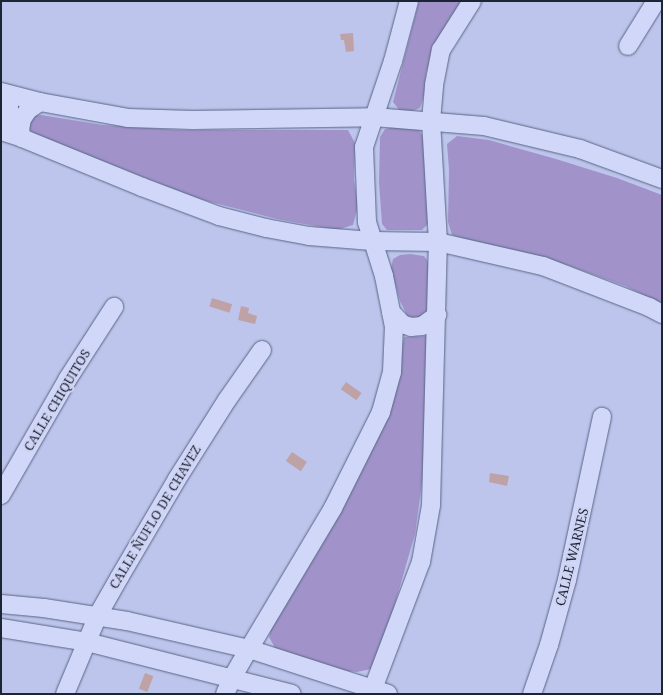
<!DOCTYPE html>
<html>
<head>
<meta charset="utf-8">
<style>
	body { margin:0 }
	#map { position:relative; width:663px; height:695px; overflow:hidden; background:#bec5ec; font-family:"Noto Serif",serif }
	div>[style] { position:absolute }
	.green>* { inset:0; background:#a193ca }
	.water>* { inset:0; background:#bea2a6; transform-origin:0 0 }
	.roads { filter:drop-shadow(0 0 1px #586684) drop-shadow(0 0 1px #586684) }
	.street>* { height:18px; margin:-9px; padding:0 9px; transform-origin:9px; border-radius:9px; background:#d1d7f8 }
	span { translate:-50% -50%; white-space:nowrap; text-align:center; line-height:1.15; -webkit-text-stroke:4px #ced3f4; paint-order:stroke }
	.street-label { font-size:13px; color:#1c2534 }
	.frame { position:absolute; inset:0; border:2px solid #1c2534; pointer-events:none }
</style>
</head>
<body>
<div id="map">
	<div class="green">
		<i style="clip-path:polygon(419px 1px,461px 1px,436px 42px,426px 73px,424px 95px,420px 108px,410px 112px,400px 111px,393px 102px)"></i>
		<i style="clip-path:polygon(41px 115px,103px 125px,179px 130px,348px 130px,355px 143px,354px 180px,358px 206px,353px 225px,337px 230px,277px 219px,199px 199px,33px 134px,28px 126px,31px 116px)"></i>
		<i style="clip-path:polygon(399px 126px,419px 130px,428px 144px,428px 224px,422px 230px,387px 230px,382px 224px,379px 183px,380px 137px,385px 129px)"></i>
		<i style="clip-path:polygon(457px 136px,489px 140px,556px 159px,617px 178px,662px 195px,662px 304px,625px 286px,567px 265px,470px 241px,452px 235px,448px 222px,449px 170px,447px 144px)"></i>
		<i style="clip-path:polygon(410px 254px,424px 256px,427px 260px,430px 268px,433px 307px,425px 320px,408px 317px,400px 301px,391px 268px,393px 259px,400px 255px)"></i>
		<i style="clip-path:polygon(428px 336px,423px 476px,415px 534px,392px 614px,371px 669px,357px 672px,336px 670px,288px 656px,275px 648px,269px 637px,272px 625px,401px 351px,404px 337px)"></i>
	</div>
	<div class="water">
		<i style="clip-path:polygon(353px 33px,354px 51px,346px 52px,344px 40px,341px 40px,340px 34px)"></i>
		<i style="left:212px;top:298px;width:21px;height:9px;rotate:17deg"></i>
		<i style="clip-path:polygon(241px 306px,249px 308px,248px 313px,257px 316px,255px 324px,238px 320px)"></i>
		<i style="left:346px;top:382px;width:19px;height:9px;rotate:35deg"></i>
		<i style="left:292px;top:452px;width:18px;height:11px;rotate:34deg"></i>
		<i style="clip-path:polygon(490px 473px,509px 476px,507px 486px,489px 482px)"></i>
		<i style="left:145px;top:673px;width:9px;height:17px;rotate:21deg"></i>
	</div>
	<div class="roads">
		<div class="street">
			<i style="left:628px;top:46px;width:53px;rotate:-58.1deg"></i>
			<i style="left:1px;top:92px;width:40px;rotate:14.4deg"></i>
			<i style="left:40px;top:102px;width:89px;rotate:10.3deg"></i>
			<i style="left:128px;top:118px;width:65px;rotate:1.8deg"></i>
			<i style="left:193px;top:120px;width:181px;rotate:-0.9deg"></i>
			<i style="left:374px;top:117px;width:110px;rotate:4.7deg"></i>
			<i style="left:484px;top:126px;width:99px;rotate:13.5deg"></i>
			<i style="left:580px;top:149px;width:87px;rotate:20.1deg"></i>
			<i style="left:1px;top:131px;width:22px;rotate:18deg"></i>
			<i style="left:22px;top:138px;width:130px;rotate:22.2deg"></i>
			<i style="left:142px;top:187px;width:82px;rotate:20.6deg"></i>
			<i style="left:219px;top:216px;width:49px;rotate:14.3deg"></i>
			<i style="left:266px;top:228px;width:44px;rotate:10.5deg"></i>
			<i style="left:309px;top:236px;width:63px;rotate:4.5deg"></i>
			<i style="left:372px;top:241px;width:66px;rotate:0.9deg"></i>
			<i style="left:438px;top:242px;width:108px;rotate:12.9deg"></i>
			<i style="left:543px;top:266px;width:114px;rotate:21.1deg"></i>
			<i style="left:649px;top:307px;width:15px;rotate:28deg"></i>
			<i style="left:2px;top:131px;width:17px;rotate:-65deg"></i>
			<i style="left:9px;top:116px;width:10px;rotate:-90deg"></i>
			<i style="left:9px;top:106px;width:12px;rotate:-104deg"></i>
			<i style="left:22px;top:138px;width:8px;rotate:-104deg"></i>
			<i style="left:20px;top:130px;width:11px;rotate:-80deg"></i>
			<i style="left:22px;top:119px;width:11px;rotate:-56deg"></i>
			<i style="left:28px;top:110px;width:14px;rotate:-34deg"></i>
			<i style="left:391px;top:312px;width:16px;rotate:47deg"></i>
			<i style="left:402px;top:324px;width:9px;rotate:18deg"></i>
			<i style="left:411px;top:327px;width:11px;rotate:-5deg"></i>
			<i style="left:422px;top:326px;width:19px;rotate:-36deg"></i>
			<i style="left:1px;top:495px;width:133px;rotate:-60.1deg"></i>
			<i style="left:67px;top:380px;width:87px;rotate:-57.2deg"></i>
			<i style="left:1px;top:604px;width:43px;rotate:5.3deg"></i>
			<i style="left:44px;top:608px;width:84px;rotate:8.9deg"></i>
			<i style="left:127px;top:621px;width:125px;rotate:12.9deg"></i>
			<i style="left:249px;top:649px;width:146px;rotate:17.9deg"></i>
			<i style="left:1px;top:628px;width:87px;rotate:9.2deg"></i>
			<i style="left:87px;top:642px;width:211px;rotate:14.2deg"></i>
			<i style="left:65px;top:694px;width:86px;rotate:-67.3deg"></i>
			<i style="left:98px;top:615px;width:43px;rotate:-60.4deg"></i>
			<i style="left:119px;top:578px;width:115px;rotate:-59.6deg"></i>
			<i style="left:177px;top:479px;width:93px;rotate:-57.7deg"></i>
			<i style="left:227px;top:400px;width:61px;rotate:-55deg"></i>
			<i style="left:225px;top:694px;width:17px;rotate:-66deg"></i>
			<i style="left:232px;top:678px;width:34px;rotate:-60deg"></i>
			<i style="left:249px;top:649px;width:164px;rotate:-59.2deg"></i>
			<i style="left:333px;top:508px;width:107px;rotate:-63.4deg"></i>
			<i style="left:381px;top:412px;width:41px;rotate:-74.6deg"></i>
			<i style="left:392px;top:372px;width:45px;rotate:-87.5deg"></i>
			<i style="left:394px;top:327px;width:52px;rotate:-101.1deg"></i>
			<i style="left:384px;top:276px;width:57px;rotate:-107.5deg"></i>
			<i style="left:367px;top:222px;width:75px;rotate:-92.3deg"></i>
			<i style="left:364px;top:147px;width:91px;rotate:-71.4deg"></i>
			<i style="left:393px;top:61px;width:62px;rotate:-75.1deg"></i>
			<i style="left:371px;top:694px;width:141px;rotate:-69.3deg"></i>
			<i style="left:421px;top:562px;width:58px;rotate:-80deg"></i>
			<i style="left:431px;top:505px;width:263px;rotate:-88.5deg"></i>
			<i style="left:438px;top:242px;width:121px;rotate:-93.3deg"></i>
			<i style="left:431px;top:121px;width:36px;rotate:-85deg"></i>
			<i style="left:434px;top:85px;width:36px;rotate:-79deg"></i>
			<i style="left:441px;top:50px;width:58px;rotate:-57.7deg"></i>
			<i style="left:532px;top:694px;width:52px;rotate:-70.9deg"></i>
			<i style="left:549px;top:645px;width:67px;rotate:-74.5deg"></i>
			<i style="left:567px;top:580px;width:167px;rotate:-77.9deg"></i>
		</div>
	</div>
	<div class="street-label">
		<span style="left:57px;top:400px;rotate:-59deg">CALLE CHIQUITOS</span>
		<span style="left:155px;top:517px;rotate:-59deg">CALLE ÑUFLO DE CHAVEZ</span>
		<span style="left:572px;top:557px;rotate:-76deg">CALLE WARNES</span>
	</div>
	<div class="frame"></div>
</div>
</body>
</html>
